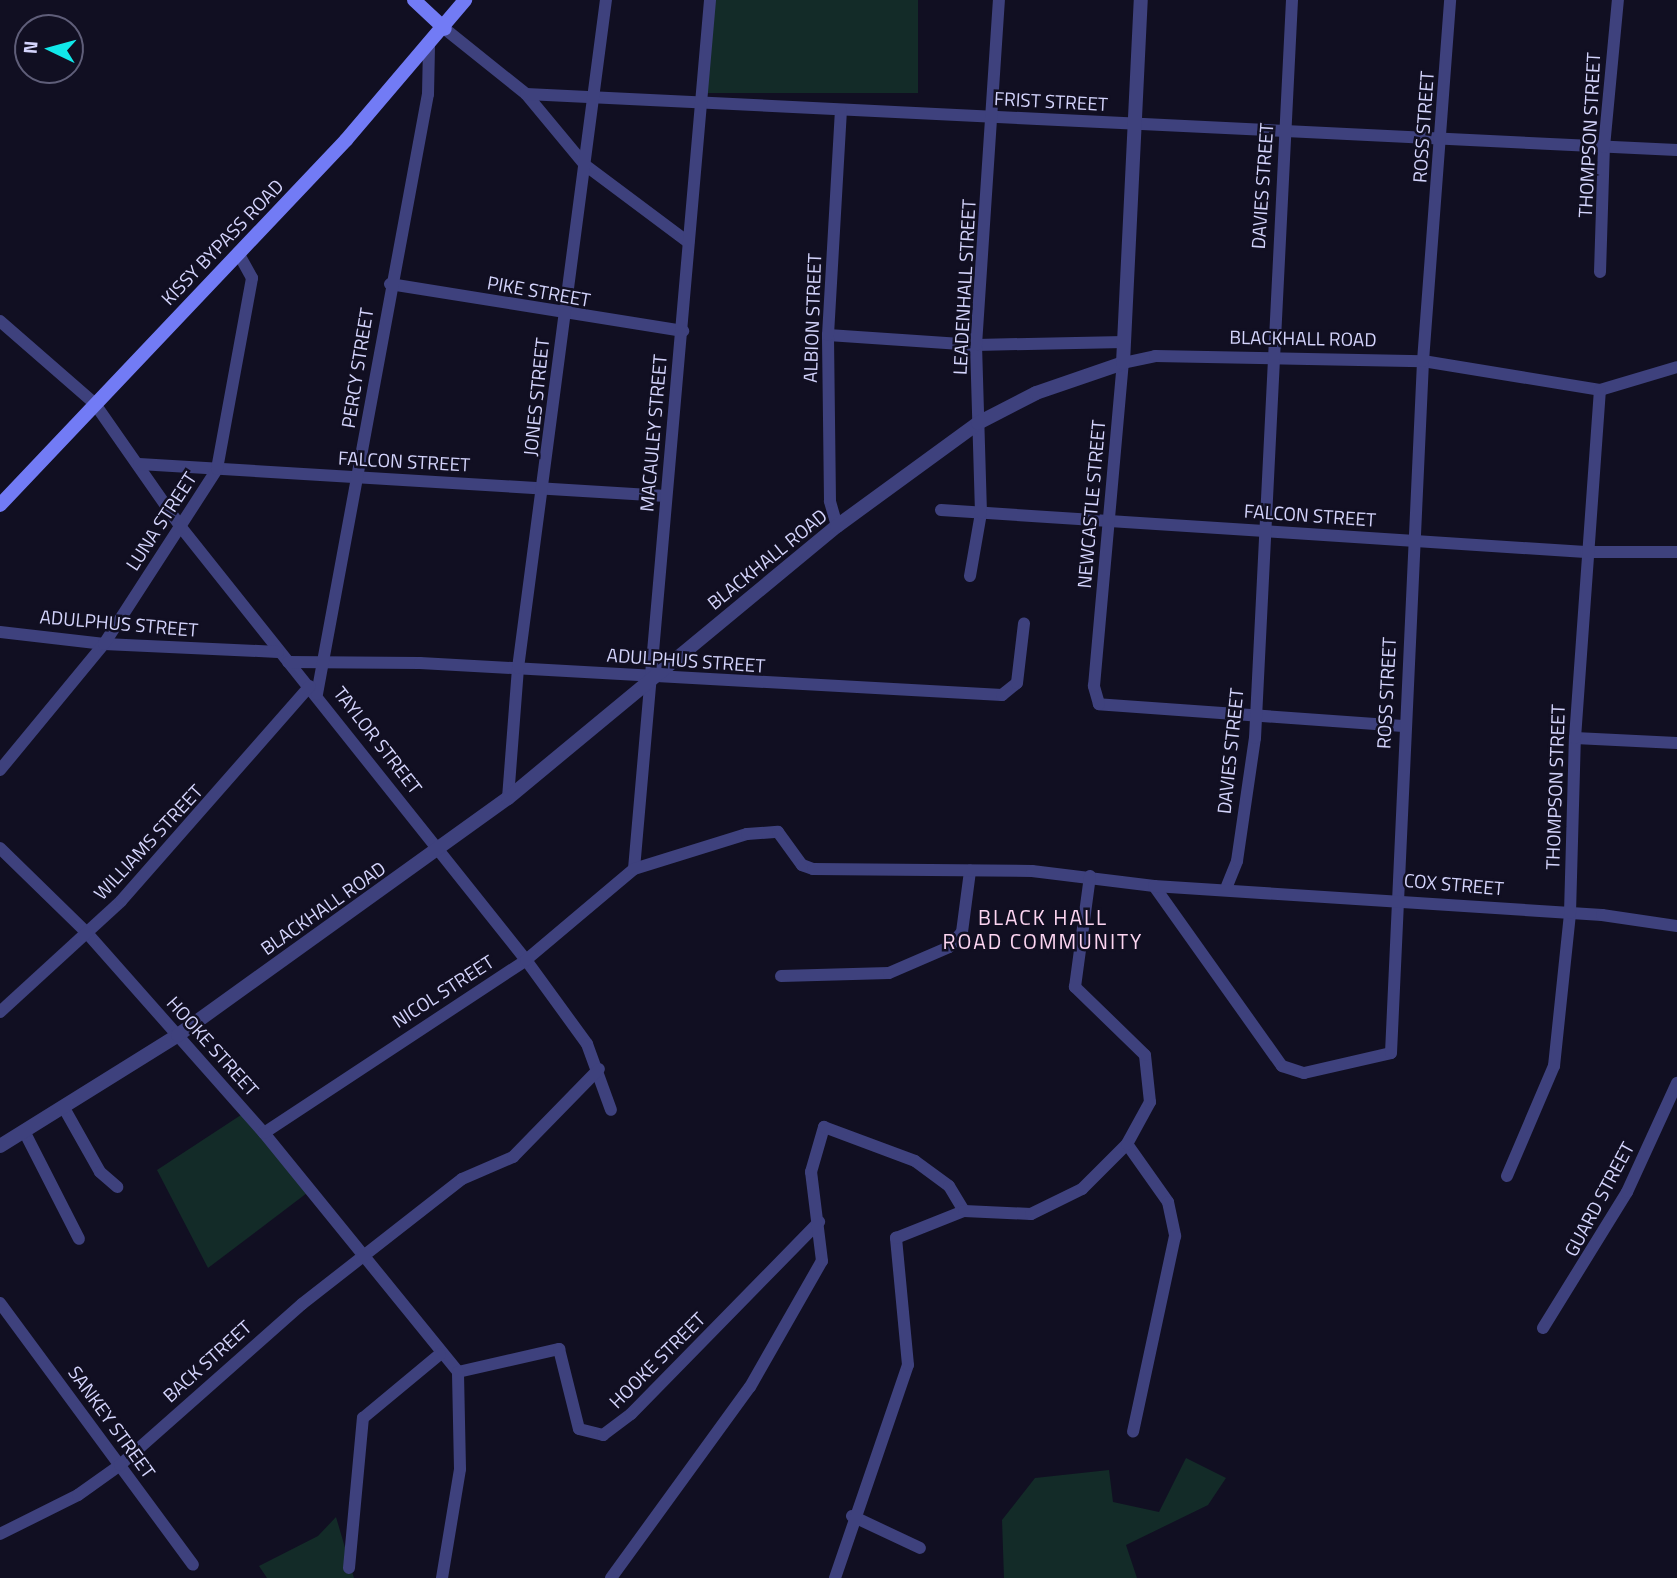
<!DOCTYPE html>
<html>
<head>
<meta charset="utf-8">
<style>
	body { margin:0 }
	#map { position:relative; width:1677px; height:1578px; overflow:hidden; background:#110f22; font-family:"Titillium Web",sans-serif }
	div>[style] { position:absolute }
	.green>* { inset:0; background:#132b28; transform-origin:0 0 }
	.minor>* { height:12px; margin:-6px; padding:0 6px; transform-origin:6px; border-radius:6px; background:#3e417d }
	.tertiary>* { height:14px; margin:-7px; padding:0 7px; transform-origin:7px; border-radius:7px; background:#3e417d }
	.secondary>* { height:14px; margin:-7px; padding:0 7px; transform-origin:7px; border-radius:7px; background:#727bf5 }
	span { translate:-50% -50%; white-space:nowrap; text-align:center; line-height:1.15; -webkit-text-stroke:5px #110f22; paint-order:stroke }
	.street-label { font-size:19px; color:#d4d4fc }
	.neighbourhood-label { font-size:21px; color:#fcd5f1; letter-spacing:2px }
	.north { position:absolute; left:14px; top:14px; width:70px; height:70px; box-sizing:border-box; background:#110f22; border:2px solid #5f5e79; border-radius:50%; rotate:275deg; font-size:19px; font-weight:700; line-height:28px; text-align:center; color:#d4d4fc }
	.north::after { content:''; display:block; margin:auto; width:24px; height:32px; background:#11e8ea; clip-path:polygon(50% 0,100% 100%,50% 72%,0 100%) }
</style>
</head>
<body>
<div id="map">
	<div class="green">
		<i style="left:706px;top:0;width:212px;height:93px"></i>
		<i style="clip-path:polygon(244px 1113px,307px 1193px,208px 1268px,157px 1170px)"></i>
		<i style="clip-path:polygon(1186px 1458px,1226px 1478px,1208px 1505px,1126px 1545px,1137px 1578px,1004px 1578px,1002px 1520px,1035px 1478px,1109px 1470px,1113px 1502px,1159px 1512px)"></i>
		<i style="clip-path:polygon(336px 1517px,354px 1578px,267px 1578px,259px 1566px,318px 1536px)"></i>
	</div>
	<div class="minor">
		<i style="left:445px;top:29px;width:104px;rotate:38.7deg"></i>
		<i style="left:526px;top:94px;width:92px;rotate:50.3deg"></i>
		<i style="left:585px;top:165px;width:129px;rotate:36.8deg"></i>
		<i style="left:526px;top:94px;width:1152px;rotate:2.79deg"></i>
		<i style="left:1600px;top:272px;width:125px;rotate:-88.2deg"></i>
		<i style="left:1604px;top:147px;width:148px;rotate:-84.6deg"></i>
		<i style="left:390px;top:284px;width:297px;rotate:9.1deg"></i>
		<i style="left:0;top:321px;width:126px;rotate:41.1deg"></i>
		<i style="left:95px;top:404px;width:149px;rotate:55.1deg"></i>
		<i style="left:180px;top:526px;width:555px;rotate:51.44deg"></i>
		<i style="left:526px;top:960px;width:104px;rotate:54deg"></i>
		<i style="left:587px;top:1044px;width:70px;rotate:70deg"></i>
		<i style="left:828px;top:335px;width:148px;rotate:3.9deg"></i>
		<i style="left:976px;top:345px;width:148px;rotate:-1.2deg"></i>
		<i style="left:139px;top:464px;width:528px;rotate:3.47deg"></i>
		<i style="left:941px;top:510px;width:646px;rotate:3.73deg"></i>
		<i style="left:1586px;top:552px;width:91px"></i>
		<i style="left:837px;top:526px;width:26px;rotate:-106deg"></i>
		<i style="left:830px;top:501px;width:166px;rotate:-90.7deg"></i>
		<i style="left:828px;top:335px;width:225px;rotate:-86.7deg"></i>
		<i style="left:970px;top:576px;width:64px;rotate:-80.1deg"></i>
		<i style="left:981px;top:513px;width:168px;rotate:-91.7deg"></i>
		<i style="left:976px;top:345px;width:346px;rotate:-86.2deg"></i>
		<i style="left:0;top:632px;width:105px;rotate:6.6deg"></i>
		<i style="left:104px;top:644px;width:174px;rotate:2.6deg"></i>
		<i style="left:288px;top:662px;width:132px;rotate:0.4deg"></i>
		<i style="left:420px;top:663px;width:583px;rotate:3.15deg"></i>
		<i style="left:1002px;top:695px;width:19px;rotate:-39deg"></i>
		<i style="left:1017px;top:683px;width:60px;rotate:-83.3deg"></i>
		<i style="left:317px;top:694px;width:610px;rotate:-79.52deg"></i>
		<i style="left:428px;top:94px;width:47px;rotate:-88.8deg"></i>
		<i style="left:1403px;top:726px;width:305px;rotate:-175.9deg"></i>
		<i style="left:1099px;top:704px;width:19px;rotate:-106deg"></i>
		<i style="left:1094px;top:686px;width:324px;rotate:-84.9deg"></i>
		<i style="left:1123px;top:363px;width:33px;rotate:-12deg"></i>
		<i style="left:1155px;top:356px;width:268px;rotate:1.1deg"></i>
		<i style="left:1423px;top:361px;width:179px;rotate:9.3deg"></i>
		<i style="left:1600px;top:390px;width:80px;rotate:-16.6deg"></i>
		<i style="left:1575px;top:738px;width:102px;rotate:2.8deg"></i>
		<i style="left:0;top:770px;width:163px;rotate:-50.5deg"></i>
		<i style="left:104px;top:644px;width:208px;rotate:-57.1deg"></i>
		<i style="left:217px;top:469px;width:194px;rotate:-79.6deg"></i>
		<i style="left:252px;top:278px;width:29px;rotate:-119deg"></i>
		<i style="left:508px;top:798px;width:130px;rotate:-85.6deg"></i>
		<i style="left:518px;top:668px;width:674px;rotate:-82.5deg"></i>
		<i style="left:0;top:848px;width:122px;rotate:44.3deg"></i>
		<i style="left:87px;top:933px;width:267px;rotate:48.5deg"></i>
		<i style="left:264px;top:1133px;width:308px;rotate:50.9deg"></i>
		<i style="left:634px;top:869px;width:872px;rotate:-85deg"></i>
		<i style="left:1154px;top:886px;width:221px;rotate:54.6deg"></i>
		<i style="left:1282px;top:1066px;width:23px;rotate:18deg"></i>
		<i style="left:1304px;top:1073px;width:89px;rotate:-12.9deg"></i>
		<i style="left:1391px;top:1053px;width:693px;rotate:-87.35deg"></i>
		<i style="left:1423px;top:361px;width:362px;rotate:-85.7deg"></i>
		<i style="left:1227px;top:886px;width:27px;rotate:-68deg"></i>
		<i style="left:1237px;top:861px;width:124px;rotate:-81.7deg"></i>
		<i style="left:1255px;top:738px;width:739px;rotate:-87.13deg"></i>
		<i style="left:781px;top:976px;width:108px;rotate:-1.6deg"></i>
		<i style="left:889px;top:973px;width:65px;rotate:-23.4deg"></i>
		<i style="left:949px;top:947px;width:20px;rotate:-49deg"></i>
		<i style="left:962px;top:932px;width:62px;rotate:-82.5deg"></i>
		<i style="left:0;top:1012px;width:164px;rotate:-42.5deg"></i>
		<i style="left:121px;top:901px;width:286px;rotate:-48.7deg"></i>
		<i style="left:64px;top:1108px;width:73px;rotate:60.6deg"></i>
		<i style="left:100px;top:1172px;width:23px;rotate:41deg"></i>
		<i style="left:24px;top:1131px;width:121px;rotate:63deg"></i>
		<i style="left:264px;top:1133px;width:314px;rotate:-33.4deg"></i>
		<i style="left:526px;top:960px;width:141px;rotate:-40.1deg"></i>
		<i style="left:634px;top:869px;width:118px;rotate:-17.2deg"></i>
		<i style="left:747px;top:834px;width:31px;rotate:-4deg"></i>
		<i style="left:778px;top:832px;width:41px;rotate:54deg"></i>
		<i style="left:802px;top:865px;width:12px;rotate:20deg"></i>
		<i style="left:813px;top:869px;width:219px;rotate:0.5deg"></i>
		<i style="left:1032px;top:871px;width:123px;rotate:7deg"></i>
		<i style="left:1154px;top:886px;width:449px;rotate:3.7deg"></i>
		<i style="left:1602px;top:915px;width:76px;rotate:8.3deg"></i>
		<i style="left:1127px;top:1144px;width:71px;rotate:54.7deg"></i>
		<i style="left:1168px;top:1202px;width:35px;rotate:78deg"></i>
		<i style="left:1175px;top:1236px;width:200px;rotate:102.1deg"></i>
		<i style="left:1507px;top:1176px;width:120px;rotate:-66.9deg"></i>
		<i style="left:1554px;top:1066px;width:154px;rotate:-84deg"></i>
		<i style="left:1570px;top:913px;width:175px;rotate:-88.4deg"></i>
		<i style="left:1575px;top:738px;width:349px;rotate:-85.9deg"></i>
		<i style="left:0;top:1303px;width:325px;rotate:53.6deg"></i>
		<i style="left:1543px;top:1328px;width:160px;rotate:-58.3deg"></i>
		<i style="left:1627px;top:1192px;width:120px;rotate:-65.4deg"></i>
		<i style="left:458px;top:1372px;width:104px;rotate:-12.8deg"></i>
		<i style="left:559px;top:1349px;width:82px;rotate:76deg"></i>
		<i style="left:579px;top:1429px;width:25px;rotate:14deg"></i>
		<i style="left:603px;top:1435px;width:35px;rotate:-37deg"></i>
		<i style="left:631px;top:1414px;width:269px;rotate:-45.6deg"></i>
		<i style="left:852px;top:1516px;width:75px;rotate:25.2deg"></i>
		<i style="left:0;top:1534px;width:87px;rotate:-26.6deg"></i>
		<i style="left:78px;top:1495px;width:52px;rotate:-35.5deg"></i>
		<i style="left:120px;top:1465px;width:243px;rotate:-41.5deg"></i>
		<i style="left:302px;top:1304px;width:203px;rotate:-38deg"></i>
		<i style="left:462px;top:1179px;width:56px;rotate:-23.3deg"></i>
		<i style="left:513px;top:1157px;width:123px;rotate:-45.7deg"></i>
		<i style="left:349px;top:1568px;width:151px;rotate:-84.7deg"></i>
		<i style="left:363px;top:1418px;width:100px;rotate:-39.7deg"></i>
		<i style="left:442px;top:1578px;width:110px;rotate:-80.6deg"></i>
		<i style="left:460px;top:1469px;width:97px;rotate:-91.2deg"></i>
		<i style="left:611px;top:1578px;width:236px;rotate:-54deg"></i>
		<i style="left:750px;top:1387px;width:145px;rotate:-60.3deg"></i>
		<i style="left:822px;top:1261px;width:90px;rotate:-97deg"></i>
		<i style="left:811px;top:1172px;width:47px;rotate:-73.9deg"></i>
		<i style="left:824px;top:1127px;width:97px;rotate:20.5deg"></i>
		<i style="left:915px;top:1161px;width:42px;rotate:36.3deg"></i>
		<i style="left:949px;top:1186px;width:29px;rotate:59deg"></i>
		<i style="left:835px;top:1578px;width:225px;rotate:-71.1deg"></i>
		<i style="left:908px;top:1365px;width:128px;rotate:-95.4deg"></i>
		<i style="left:896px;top:1238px;width:73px;rotate:-21.7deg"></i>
		<i style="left:964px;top:1211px;width:67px;rotate:2.6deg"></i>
		<i style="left:1031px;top:1214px;width:57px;rotate:-26.1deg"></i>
		<i style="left:1082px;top:1189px;width:64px;rotate:-45deg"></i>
		<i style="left:1127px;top:1144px;width:48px;rotate:-61.3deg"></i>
		<i style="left:1150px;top:1102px;width:47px;rotate:-96.1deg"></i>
		<i style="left:1145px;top:1055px;width:98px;rotate:-135.8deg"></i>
		<i style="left:1075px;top:987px;width:112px;rotate:-82.3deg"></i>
	</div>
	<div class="tertiary">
		<i style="left:0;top:1146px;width:210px;rotate:-31.9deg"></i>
		<i style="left:178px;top:1035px;width:406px;rotate:-35.7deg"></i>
		<i style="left:508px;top:798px;width:427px;rotate:-39.6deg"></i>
		<i style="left:837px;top:526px;width:175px;rotate:-36.1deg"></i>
		<i style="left:978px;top:423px;width:65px;rotate:-27.3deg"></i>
		<i style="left:1036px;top:393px;width:92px;rotate:-19deg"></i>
		<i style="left:1123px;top:363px;width:363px;rotate:-87.2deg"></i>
	</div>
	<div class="secondary">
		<i style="left:414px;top:0;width:42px;rotate:43.1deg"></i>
		<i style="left:0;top:505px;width:503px;rotate:-46.53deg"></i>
		<i style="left:346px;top:140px;width:184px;rotate:-49.6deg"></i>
	</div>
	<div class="street-label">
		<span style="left:1051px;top:101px;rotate:3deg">FRIST STREET</span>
		<span style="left:1423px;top:127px;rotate:-86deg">ROSS STREET</span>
		<span style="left:1589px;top:135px;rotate:-87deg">THOMPSON STREET</span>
		<span style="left:1262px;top:186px;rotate:-86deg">DAVIES STREET</span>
		<span style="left:222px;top:242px;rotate:-46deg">KISSY BYPASS ROAD</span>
		<span style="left:964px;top:287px;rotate:-87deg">LEADENHALL STREET</span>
		<span style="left:539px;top:291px;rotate:10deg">PIKE STREET</span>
		<span style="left:812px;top:318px;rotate:-88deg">ALBION STREET</span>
		<span style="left:1303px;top:338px;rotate:1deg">BLACKHALL ROAD</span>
		<span style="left:357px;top:368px;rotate:-81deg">PERCY STREET</span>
		<span style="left:536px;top:397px;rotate:-84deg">JONES STREET</span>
		<span style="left:653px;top:433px;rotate:-85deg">MACAULEY STREET</span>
		<span style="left:404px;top:461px;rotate:3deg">FALCON STREET</span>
		<span style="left:1091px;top:504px;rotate:-85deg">NEWCASTLE STREET</span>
		<span style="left:1310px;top:515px;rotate:4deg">FALCON STREET</span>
		<span style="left:161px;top:521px;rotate:-57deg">LUNA STREET</span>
		<span style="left:767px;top:559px;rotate:-39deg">BLACKHALL ROAD</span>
		<span style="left:119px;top:623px;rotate:5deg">ADULPHUS STREET</span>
		<span style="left:686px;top:660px;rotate:4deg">ADULPHUS STREET</span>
		<span style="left:1386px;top:693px;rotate:-87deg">ROSS STREET</span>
		<span style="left:378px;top:740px;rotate:52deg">TAYLOR STREET</span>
		<span style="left:1230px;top:751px;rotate:-84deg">DAVIES STREET</span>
		<span style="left:1555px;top:787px;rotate:-88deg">THOMPSON STREET</span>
		<span style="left:148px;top:842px;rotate:-47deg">WILLIAMS STREET</span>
		<span style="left:1454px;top:884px;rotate:5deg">COX STREET</span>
		<span style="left:323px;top:908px;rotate:-35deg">BLACKHALL ROAD</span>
		<span style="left:443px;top:991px;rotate:-33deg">NICOL STREET</span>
		<span style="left:213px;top:1046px;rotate:48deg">HOOKE STREET</span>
		<span style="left:1599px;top:1199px;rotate:-62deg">GUARD STREET</span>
		<span style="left:657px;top:1360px;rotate:-45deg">HOOKE STREET</span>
		<span style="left:207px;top:1361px;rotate:-42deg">BACK STREET</span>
		<span style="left:112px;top:1422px;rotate:54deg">SANKEY STREET</span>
	</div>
	<div class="neighbourhood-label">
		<span style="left:1043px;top:929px">BLACK HALL<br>ROAD COMMUNITY</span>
	</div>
	<div class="north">N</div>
</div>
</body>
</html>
